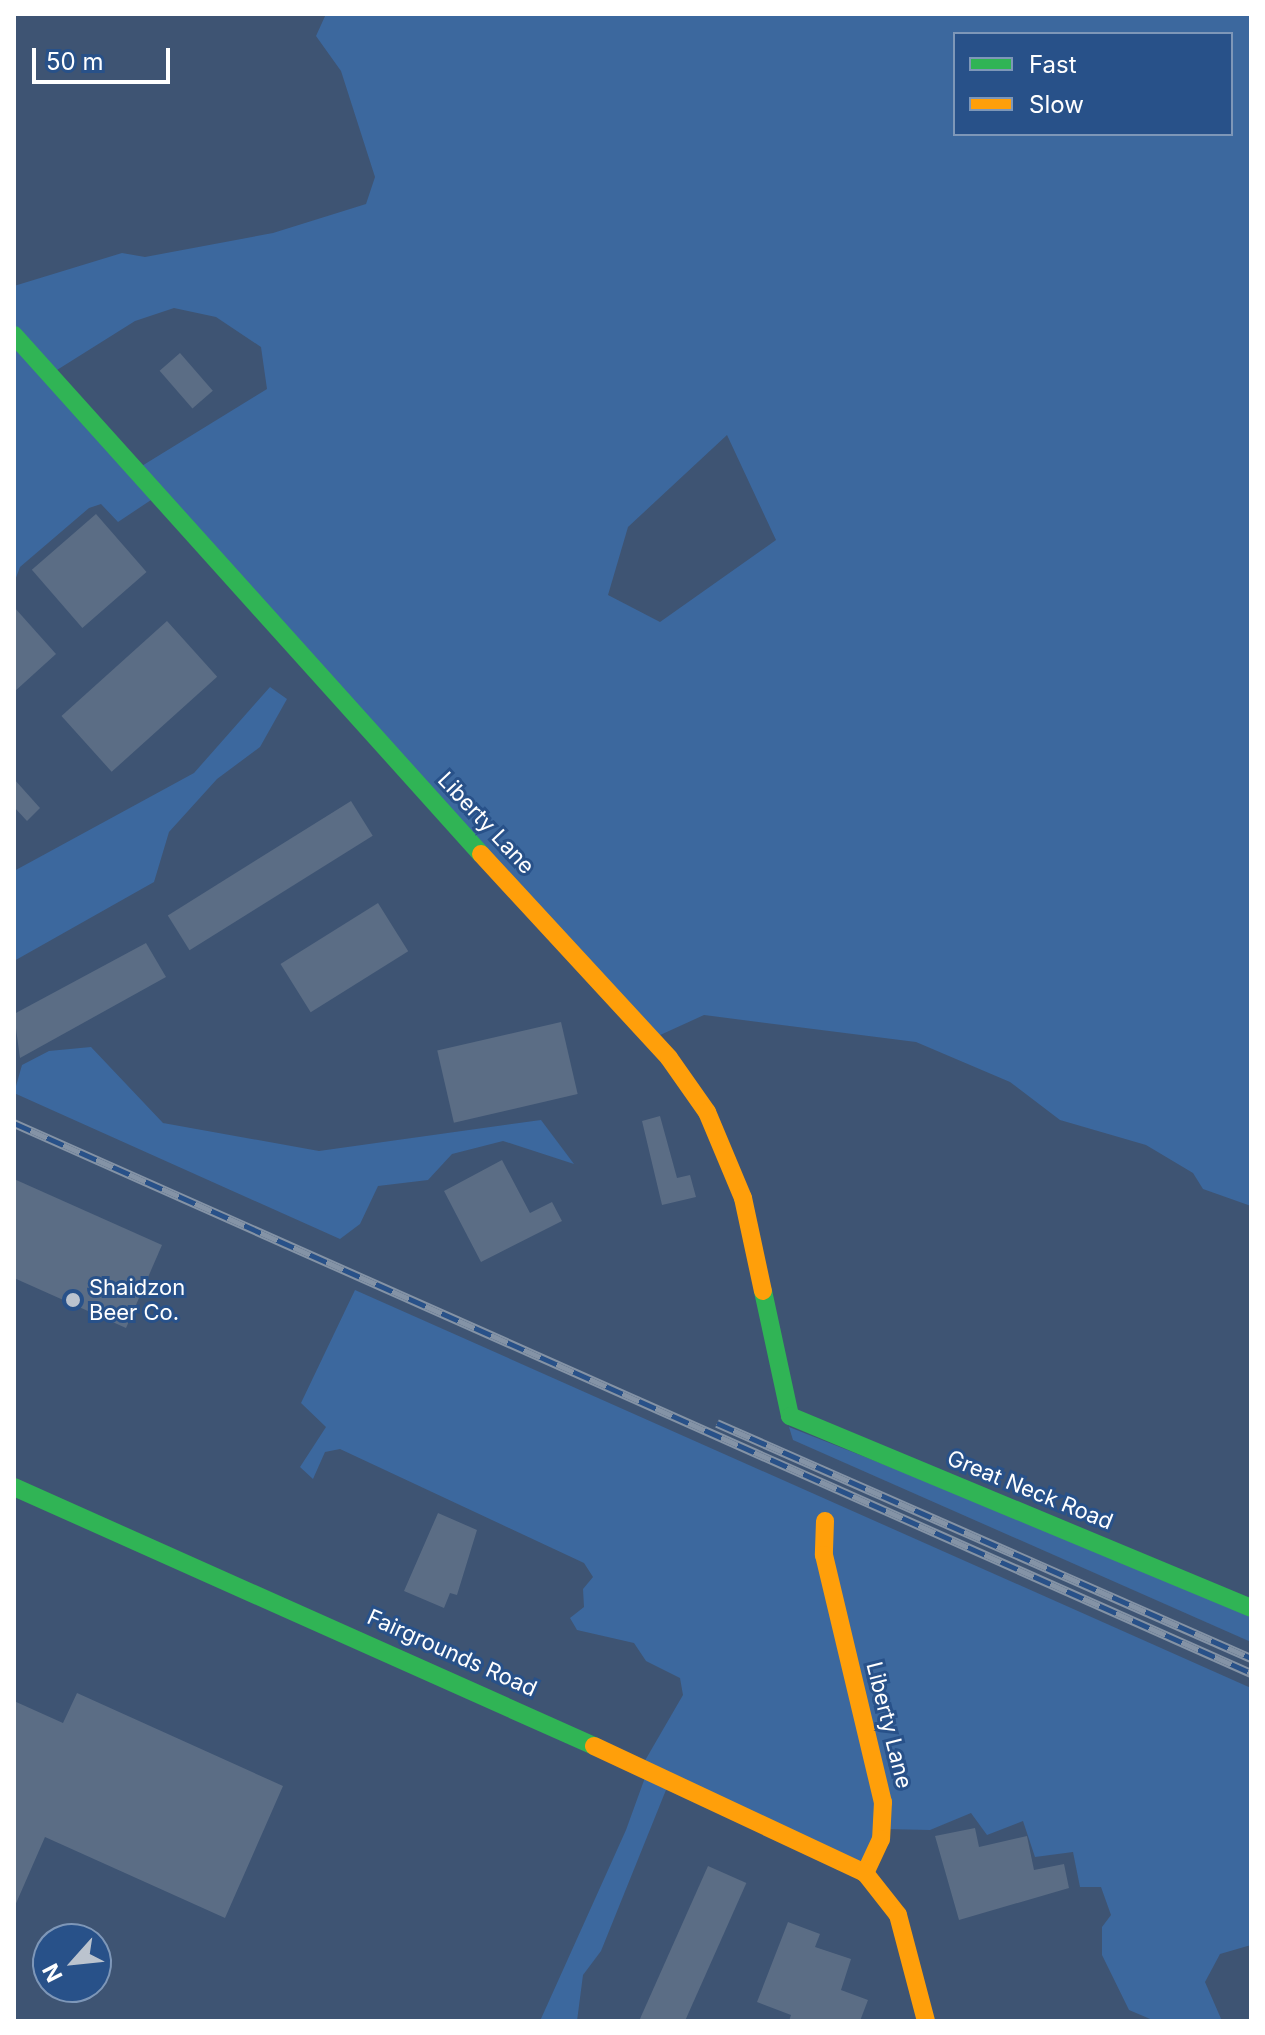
<!DOCTYPE html>
<html>
<head>
<meta charset="utf-8">
<style>
	body { margin:0 }
	#map { position:relative; width:1265px; height:2035px; overflow:hidden; background:#3e5473; font-family:Inter,sans-serif }
	div>[style] { position:absolute }
	.green>* { inset:0; background:#3c689e }
	.building>* { inset:0; background:#5b6d85; transform-origin:0 0 }
	.fast>* { height:18px; margin:-9px; padding:0 9px; transform-origin:9px; border-radius:9px; background:#30b455 }
	.slow>* { height:18px; margin:-9px; padding:0 9px; transform-origin:9px; border-radius:9px; background:#ff9f0a }
	.rail>* { height:9px; margin-top:-4.5px; transform-origin:0; background:repeating-linear-gradient(90deg,#285189 0 18px,#8493a6 0 36px); box-sizing:border-box; border-block:2px solid #8493a6 }
	.dots>* { width:22px; height:22px; translate:-50% -50%; box-sizing:border-box; border:4px solid #285189; border-radius:50% }
	span { translate:-50% -50%; white-space:nowrap; text-align:center; line-height:1.15; -webkit-text-stroke:6px #285189; paint-order:stroke }
	.street-label { font-size:22px; color:#fff }
	.poi-label { font-size:22px; color:#fff }
	.left { translate:0 -50%; text-align:left }
	.frame { position:absolute; inset:0; border:16px solid #fff; pointer-events:none }
	.legend { position:absolute; left:953px; top:32px; width:280px; height:104px; box-sizing:border-box; background:#285189; border:2px solid #7e97b8; margin:0; padding:10px 14px; list-style:none; font-size:24px; color:#fff }
	.legend li { display:flex; align-items:center; gap:16px; height:40px }
	.legend b { width:40px; border:2px solid #7e97b8 }
	.north { position:absolute; left:32px; top:1923px; width:80px; height:80px; box-sizing:border-box; background:#285189; border:2px solid #7e97b8; border-radius:50%; rotate:243deg; font-size:22px; font-weight:700; line-height:32px; text-align:center; color:#fff }
	.north::after { content:''; display:block; margin:auto; width:28px; height:36px; background:#bbc3ce; clip-path:polygon(50% 0,100% 100%,50% 72%,0 100%) }
	.scale { position:absolute; left:32px; top:48px; width:138px; height:36px; box-sizing:border-box; border:4px solid #fff; border-top:0; padding-left:10px; font-size:24px; line-height:28px; white-space:nowrap; color:#fff; -webkit-text-stroke:6px #285189; paint-order:stroke }
</style>
</head>
<body>
<div id="map">
	<div class="green">
		<i style="clip-path:polygon(evenodd,326px 14px,1251px 14px,1251px 1206px,1203px 1189px,1193px 1173px,1146px 1145px,1060px 1120px,1010px 1082px,916px 1042px,704px 1015px,658px 1036px,151px 500px,118px 522px,101px 504px,89px 508px,20px 567px,14px 583px,14px 286px,122px 253px,145px 257px,273px 233px,366px 204px,375px 177px,341px 71px,316px 36px,326px 14px,955px 34px,1231px 34px,1231px 134px,955px 134px,955px 34px,326px 14px,174px 308px,216px 317px,261px 347px,267px 389px,132px 472px,49px 375px,135px 321px,174px 308px,326px 14px,727px 435px,776px 540px,660px 622px,608px 595px,628px 527px,727px 435px)"></i>
		<i style="clip-path:polygon(270px 687px,287px 699px,260px 747px,217px 779px,169px 832px,154px 882px,14px 961px,14px 871px,194px 773px)"></i>
		<i style="clip-path:polygon(91px 1047px,163px 1123px,319px 1151px,541px 1120px,574px 1164px,503px 1141px,452px 1154px,428px 1180px,378px 1186px,360px 1224px,340px 1239px,14px 1093px,22px 1065px,49px 1051px)"></i>
		<i style="clip-path:polygon(355px 1290px,1251px 1688px,1251px 1945px,1220px 1954px,1205px 1982px,1222px 2021px,1155px 2021px,1129px 2010px,1102px 1955px,1102px 1927px,1111px 1915px,1101px 1887px,1080px 1887px,1073px 1852px,1035px 1857px,1023px 1821px,987px 1835px,971px 1813px,930px 1830px,884px 1829px,869px 1866px,670px 1780px,601px 1951px,583px 1975px,577px 2021px,540px 2021px,626px 1830px,647px 1772px,643px 1764px,683px 1695px,680px 1678px,646px 1661px,634px 1643px,577px 1630px,570px 1618px,584px 1607px,583px 1589px,593px 1577px,584px 1563px,340px 1449px,325px 1452px,313px 1479px,300px 1467px,326px 1427px,301px 1403px)"></i>
		<i style="clip-path:polygon(789px 1427px,1251px 1609px,1251px 1642px,793px 1440px)"></i>
	</div>
	<div class="building">
		<i style="left:180px;top:353px;width:50px;height:27px;rotate:49deg"></i>
		<i style="left:96px;top:514px;width:77px;height:85px;rotate:49deg"></i>
		<i style="clip-path:polygon(14px 607px,56px 654px,14px 692px)"></i>
		<i style="left:167px;top:621px;width:75px;height:142px;rotate:48deg"></i>
		<i style="clip-path:polygon(14px 779px,40px 808px,27px 821px,14px 807px)"></i>
		<i style="left:351px;top:801px;width:41px;height:216px;rotate:58deg"></i>
		<i style="left:378px;top:903px;width:57px;height:115px;rotate:58deg"></i>
		<i style="clip-path:polygon(146px 943px,166px 977px,20px 1058px,14px 1014px)"></i>
		<i style="left:561px;top:1022px;width:74px;height:127px;rotate:77deg"></i>
		<i style="clip-path:polygon(660px 1116px,677px 1178px,690px 1175px,696px 1197px,662px 1205px,642px 1121px)"></i>
		<i style="clip-path:polygon(502px 1160px,530px 1213px,552px 1202px,562px 1221px,481px 1262px,444px 1191px)"></i>
		<i style="clip-path:polygon(14px 1179px,162px 1245px,126px 1328px,14px 1278px)"></i>
		<i style="clip-path:polygon(438px 1513px,477px 1530px,457px 1595px,450px 1593px,444px 1608px,404px 1591px)"></i>
		<i style="clip-path:polygon(77px 1693px,283px 1786px,225px 1918px,45px 1837px,14px 1908px,14px 1701px,63px 1723px)"></i>
		<i style="clip-path:polygon(975px 1828px,979px 1847px,1027px 1836px,1034px 1870px,1064px 1864px,1069px 1888px,959px 1920px,935px 1836px)"></i>
		<i style="left:708px;top:1866px;width:42px;height:169px;rotate:24deg"></i>
		<i style="clip-path:polygon(788px 1922px,820px 1934px,815px 1947px,851px 1959px,841px 1990px,868px 2000px,860px 2021px,789px 2021px,791px 2015px,757px 2002px)"></i>
	</div>
	<div class="fast">
		<i style="left:14px;top:335px;width:698px;rotate:48.02deg"></i>
		<i style="left:763px;top:1291px;width:128px;rotate:77.8deg"></i>
		<i style="left:790px;top:1416px;width:499px;rotate:22.6deg"></i>
		<i style="left:14px;top:1487px;width:635px;rotate:24.06deg"></i>
	</div>
	<div class="slow">
		<i style="left:481px;top:854px;width:277px;rotate:47.3deg"></i>
		<i style="left:669px;top:1058px;width:66px;rotate:54.9deg"></i>
		<i style="left:707px;top:1112px;width:93px;rotate:67.3deg"></i>
		<i style="left:743px;top:1198px;width:95px;rotate:77.9deg"></i>
		<i style="left:825px;top:1521px;width:34px;rotate:92deg"></i>
		<i style="left:824px;top:1555px;width:254px;rotate:76.6deg"></i>
		<i style="left:883px;top:1802px;width:37px;rotate:93deg"></i>
		<i style="left:881px;top:1839px;width:38px;rotate:115deg"></i>
		<i style="left:594px;top:1746px;width:299px;rotate:25.1deg"></i>
		<i style="left:865px;top:1873px;width:53px;rotate:51.8deg"></i>
		<i style="left:898px;top:1915px;width:110px;rotate:75.2deg"></i>
	</div>
	<div class="rail">
		<i style="left:14px;top:1123px;width:1354px;rotate:23.97deg"></i>
		<i style="left:717px;top:1423px;width:583px;rotate:23.75deg"></i>
	</div>
	<div class="dots">
		<i style="left:73px;top:1300px;background:#bbc3ce"></i>
	</div>
	<div class="street-label">
		<span style="left:486px;top:823px;rotate:47deg">Liberty Lane</span>
		<span style="left:1030px;top:1490px;rotate:22deg">Great Neck Road</span>
		<span style="left:452px;top:1653px;rotate:24deg">Fairgrounds Road</span>
		<span style="left:889px;top:1725px;rotate:76deg">Liberty Lane</span>
	</div>
	<div class="poi-label">
		<span class="left" style="left:89px;top:1300px">Shaidzon<br>Beer Co.</span>
	</div>
	<div class="frame"></div>
	<ul class="legend">
	<li><b style="height:10px;background:#30b455"></b>Fast</li>
	<li><b style="height:10px;background:#ff9f0a"></b>Slow</li>
	</ul>
	<div class="north">N</div>
	<div class="scale">50 m</div>
</div>
</body>
</html>
